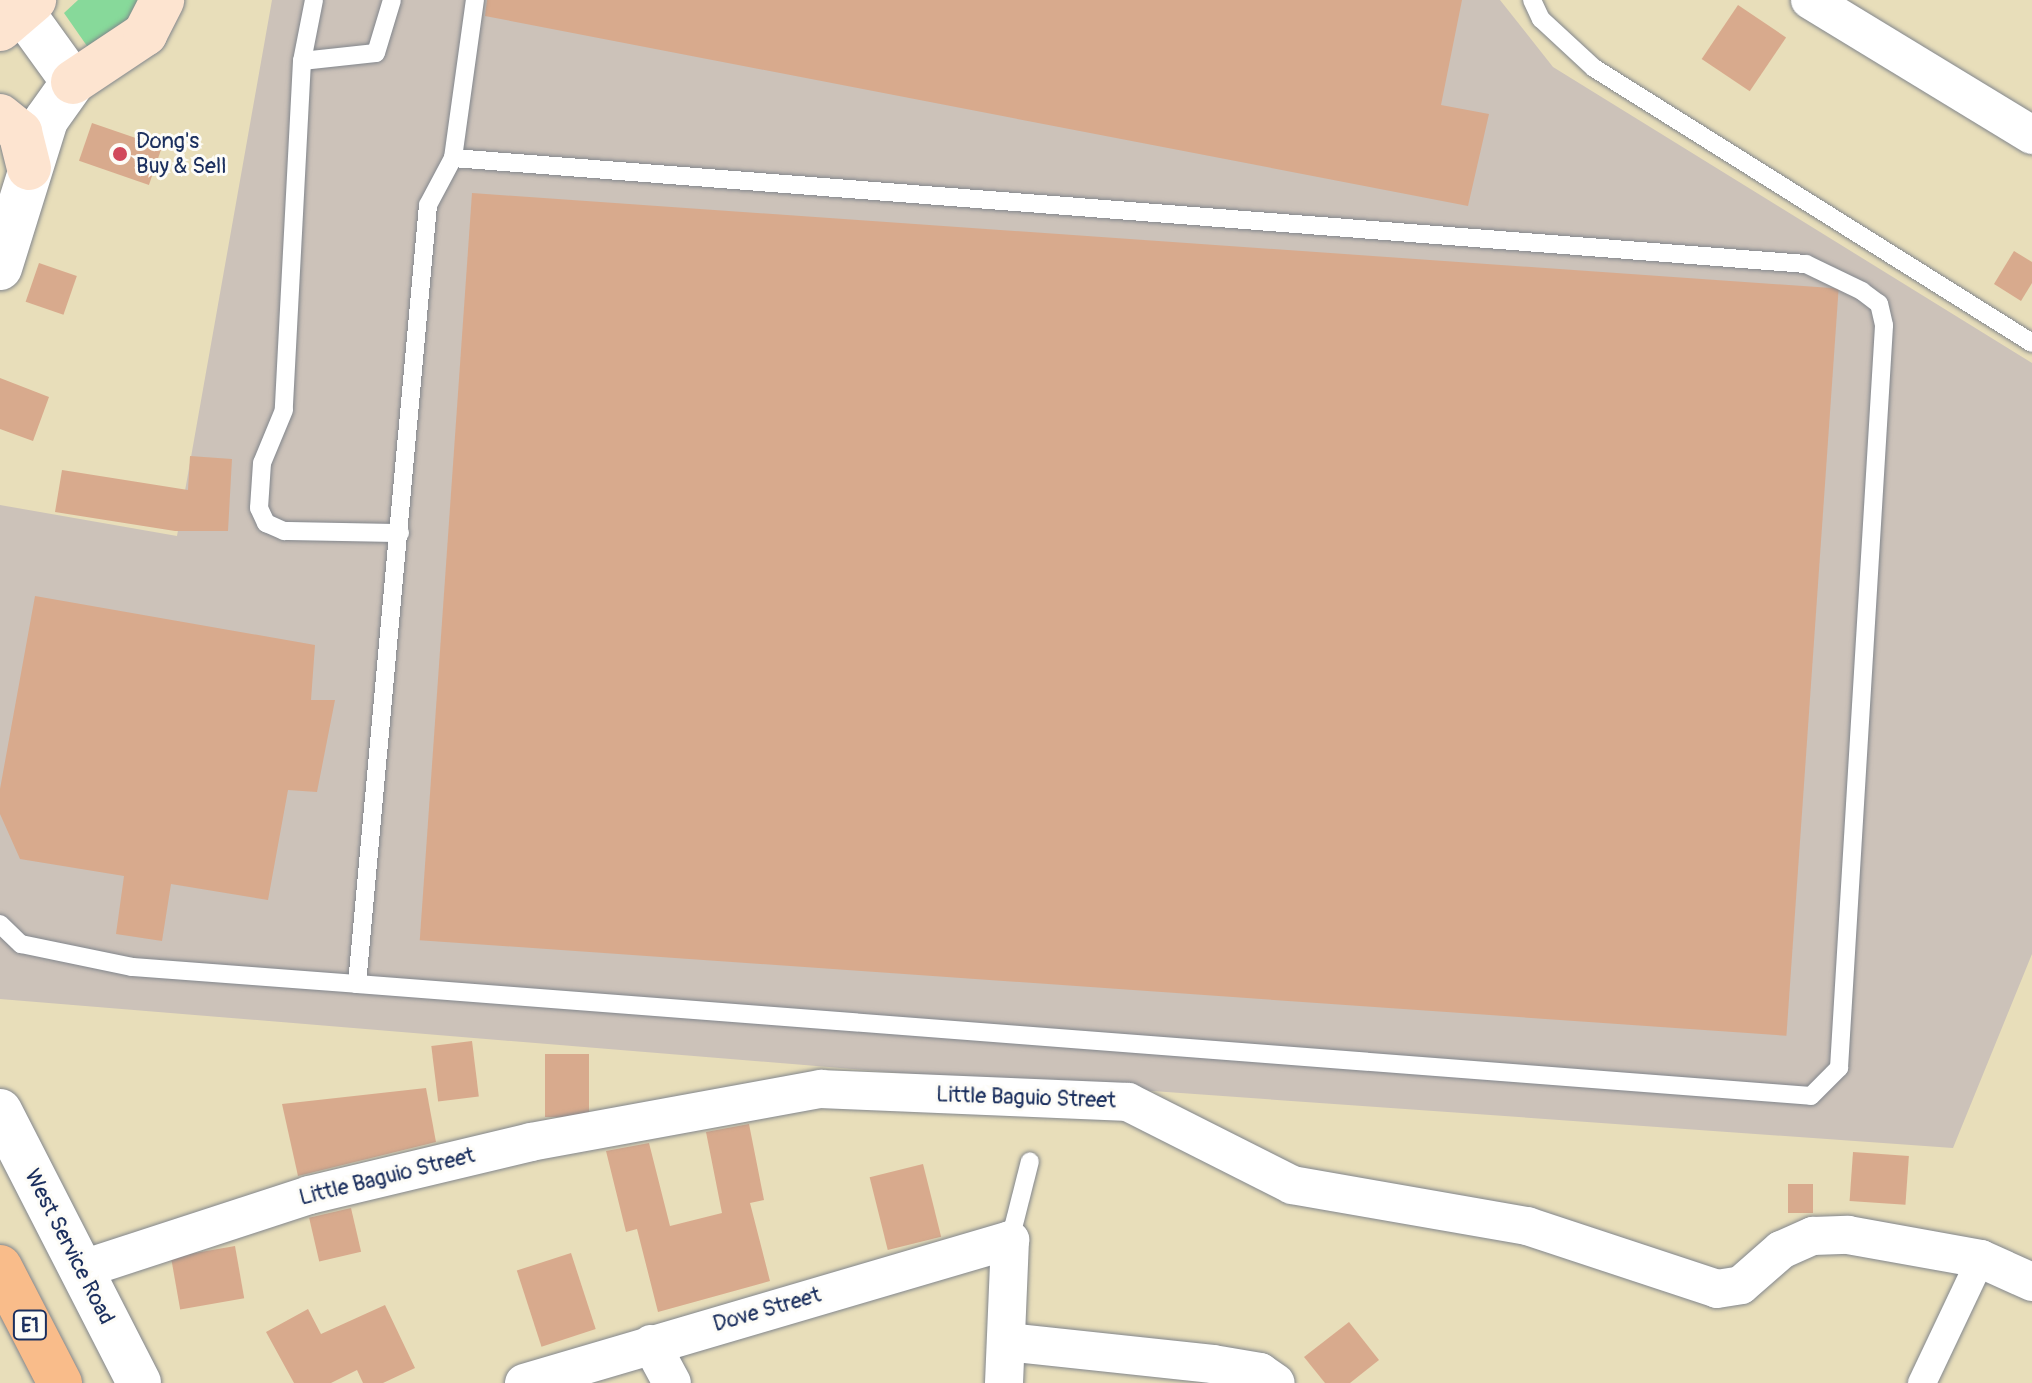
<!DOCTYPE html>
<html>
<head>
<meta charset="utf-8">
<style>
	body { margin:0 }
	#map { position:relative; width:2032px; height:1383px; overflow:hidden; background:#e8deba; font-family:Pangolin,sans-serif }
	div>[style] { position:absolute }
	.industrial>* { inset:0; background:#ccc2b9 }
	.green>* { inset:0; background:#87d99a }
	.building>* { inset:0; background:#d8aa8d; transform-origin:0 0 }
	.roads { filter:drop-shadow(0 0 2px #82868c) drop-shadow(0 0 2px #82868c) }
	.service>* { height:18px; margin:-9px; padding:0 9px; transform-origin:9px; border-radius:9px; background:#fff }
	.pedestrian>* { height:28px; margin:-14px; padding:0 14px; transform-origin:14px; border-radius:14px; background:#fff }
	.minor>* { height:38px; margin:-19px; padding:0 19px; transform-origin:19px; border-radius:19px; background:#fff }
	.tertiary>* { height:44px; margin:-22px; padding:0 22px; transform-origin:22px; border-radius:22px; background:#fff }
	.secondary>* { height:44px; margin:-22px; padding:0 22px; transform-origin:22px; border-radius:22px; background:#fde4d0 }
	.motorway>* { height:44px; margin:-22px; padding:0 22px; transform-origin:22px; border-radius:22px; background:#f9bc8a }
	.dots>* { width:22px; height:22px; translate:-50% -50%; box-sizing:border-box; border:4px solid #fdfcf7; border-radius:50% }
	span { translate:-50% -50%; white-space:nowrap; text-align:center; line-height:1.15; -webkit-text-stroke:6px #fdfcf7; paint-order:stroke }
	.shield-label span { padding:2px 6px; background:#fdfcf7; border:2px solid; border-radius:6px; -webkit-text-stroke-width:0 }
	.shield-label { font-size:20px; color:#1b2f5e; font-weight:700 }
	.poi-label { font-size:22px; color:#1b2f5e }
	.left { translate:0 -50%; text-align:left }
	.street-label { font-size:22px; color:#1b2f5e }
</style>
</head>
<body>
<div id="map">
	<div class="industrial">
		<i style="clip-path:polygon(272px 0,1500px 0,1553px 67px,2032px 363px,2032px 954px,1953px 1148px,913px 1074px,0 999px,0 505px,177px 536px)"></i>
	</div>
	<div class="green">
		<i style="clip-path:polygon(78px 0,151px 0,103px 51px,87px 46px,64px 13px)"></i>
	</div>
	<div class="building">
		<i style="clip-path:polygon(487px 0,1462px 0,1441px 105px,1489px 114px,1468px 206px,485px 16px)"></i>
		<i style="left:1738px;top:5px;width:58px;height:65px;rotate:34deg"></i>
		<i style="left:92px;top:123px;width:74px;height:40px;rotate:19deg"></i>
		<i style="left:472px;top:193px;width:1370px;height:749px;rotate:4deg"></i>
		<i style="clip-path:polygon(2014px 251px,2032px 262px,2032px 283px,2021px 301px,1994px 284px)"></i>
		<i style="left:39px;top:263px;width:40px;height:41px;rotate:19deg"></i>
		<i style="clip-path:polygon(0 378px,49px 397px,33px 441px,0 429px)"></i>
		<i style="clip-path:polygon(190px 456px,232px 459px,228px 531px,175px 531px,55px 512px,62px 470px,188px 490px)"></i>
		<i style="clip-path:polygon(35px 596px,315px 645px,311px 700px,335px 700px,317px 792px,288px 790px,268px 900px,171px 884px,162px 941px,116px 934px,124px 876px,20px 859px,0 814px,0 789px)"></i>
		<i style="left:472px;top:1041px;width:56px;height:41px;rotate:83deg"></i>
		<i style="left:545px;top:1054px;width:44px;height:63px"></i>
		<i style="clip-path:polygon(426px 1088px,436px 1142px,298px 1176px,282px 1104px)"></i>
		<i style="clip-path:polygon(749px 1124px,764px 1200px,750px 1203px,770px 1281px,658px 1312px,637px 1229px,626px 1232px,606px 1151px,649px 1143px,670px 1226px,722px 1213px,706px 1132px)"></i>
		<i style="left:1853px;top:1152px;width:56px;height:49px;rotate:4deg"></i>
		<i style="left:923px;top:1164px;width:75px;height:55px;rotate:76deg"></i>
		<i style="left:1788px;top:1184px;width:25px;height:29px"></i>
		<i style="left:351px;top:1208px;width:45px;height:43px;rotate:77deg"></i>
		<i style="left:235px;top:1246px;width:53px;height:65px;rotate:80deg"></i>
		<i style="left:571px;top:1253px;width:80px;height:57px;rotate:72deg"></i>
		<i style="clip-path:polygon(385px 1305px,415px 1368px,383px 1383px,363px 1383px,357px 1370px,331px 1383px,294px 1383px,266px 1332px,308px 1309px,321px 1334px)"></i>
		<i style="clip-path:polygon(1349px 1322px,1379px 1360px,1350px 1383px,1325px 1383px,1304px 1357px)"></i>
	</div>
	<div class="roads">
		<div class="service">
			<i style="left:314px;top:0;width:62px;rotate:101.1deg"></i>
			<i style="left:302px;top:61px;width:349px;rotate:93deg"></i>
			<i style="left:284px;top:410px;width:57px;rotate:112.5deg"></i>
			<i style="left:262px;top:463px;width:45px;rotate:93.8deg"></i>
			<i style="left:259px;top:508px;width:17px;rotate:65deg"></i>
			<i style="left:266px;top:523px;width:20px;rotate:24deg"></i>
			<i style="left:284px;top:531px;width:116px;rotate:1deg"></i>
			<i style="left:1532px;top:0;width:21px;rotate:65deg"></i>
			<i style="left:1541px;top:19px;width:72px;rotate:42.8deg"></i>
			<i style="left:1594px;top:68px;width:517px;rotate:32.12deg"></i>
			<i style="left:302px;top:61px;width:74px;rotate:-6.2deg"></i>
			<i style="left:376px;top:53px;width:55px;rotate:-73.2deg"></i>
			<i style="left:0;top:924px;width:29px;rotate:44deg"></i>
			<i style="left:21px;top:944px;width:113px;rotate:11.7deg"></i>
			<i style="left:132px;top:967px;width:226px;rotate:4.3deg"></i>
			<i style="left:357px;top:984px;width:1458px;rotate:4.4deg"></i>
			<i style="left:1811px;top:1096px;width:40px;rotate:-45deg"></i>
			<i style="left:1839px;top:1068px;width:744px;rotate:-86.53deg"></i>
			<i style="left:1884px;top:325px;width:22px;rotate:-103deg"></i>
			<i style="left:1879px;top:304px;width:21px;rotate:-143deg"></i>
			<i style="left:1862px;top:291px;width:62px;rotate:-154.3deg"></i>
			<i style="left:1806px;top:264px;width:1357px;rotate:-175.52deg"></i>
			<i style="left:357px;top:984px;width:782px;rotate:-84.79deg"></i>
			<i style="left:428px;top:205px;width:53px;rotate:-62deg"></i>
			<i style="left:453px;top:158px;width:160px;rotate:-82.1deg"></i>
			<i style="left:1010px;top:1240px;width:81px;rotate:-75.8deg"></i>
		</div>
		<div class="pedestrian">
			<i style="left:1922px;top:1383px;width:137px;rotate:-64.6deg"></i>
		</div>
		<div class="minor">
			<i style="left:1810px;top:0;width:260px;rotate:31.3deg"></i>
			<i style="left:80px;top:1270px;width:241px;rotate:-18.1deg"></i>
			<i style="left:309px;top:1195px;width:228px;rotate:-13.4deg"></i>
			<i style="left:531px;top:1142px;width:295px;rotate:-10.4deg"></i>
			<i style="left:821px;top:1089px;width:307px;rotate:2.4deg"></i>
			<i style="left:1128px;top:1102px;width:184px;rotate:26.8deg"></i>
			<i style="left:1292px;top:1185px;width:239px;rotate:9.9deg"></i>
			<i style="left:1527px;top:1226px;width:200px;rotate:18.3deg"></i>
			<i style="left:1717px;top:1289px;width:24px;rotate:-9deg"></i>
			<i style="left:1741px;top:1285px;width:53px;rotate:-41.2deg"></i>
			<i style="left:1781px;top:1250px;width:35px;rotate:-24deg"></i>
			<i style="left:1813px;top:1236px;width:35px;rotate:-2deg"></i>
			<i style="left:1848px;top:1235px;width:135px;rotate:10.2deg"></i>
			<i style="left:1981px;top:1259px;width:56px;rotate:24.3deg"></i>
			<i style="left:1007px;top:1342px;width:207px;rotate:6.1deg"></i>
			<i style="left:1213px;top:1364px;width:48px;rotate:9.7deg"></i>
			<i style="left:1260px;top:1372px;width:19px;rotate:35deg"></i>
			<i style="left:651px;top:1344px;width:44px;rotate:61.7deg"></i>
			<i style="left:524px;top:1383px;width:507px;rotate:-16.4deg"></i>
			<i style="left:1010px;top:1240px;width:143px;rotate:92.4deg"></i>
		</div>
		<div class="tertiary">
			<i style="left:0;top:268px;width:155px;rotate:-72.7deg"></i>
			<i style="left:46px;top:120px;width:47px;rotate:-54.6deg"></i>
			<i style="left:73px;top:82px;width:89px;rotate:-125.8deg"></i>
			<i style="left:0;top:1111px;width:305px;rotate:62.9deg"></i>
		</div>
		<div class="secondary">
			<i style="left:0;top:29px;width:45px;rotate:-40.5deg"></i>
			<i style="left:73px;top:82px;width:87px;rotate:-33.7deg"></i>
			<i style="left:145px;top:34px;width:38px;rotate:-63deg"></i>
			<i style="left:0;top:116px;width:26px;rotate:39deg"></i>
			<i style="left:20px;top:132px;width:37px;rotate:76deg"></i>
		</div>
		<div class="motorway">
			<i style="left:0;top:1267px;width:131px;rotate:62.7deg"></i>
		</div>
	</div>
	<div class="dots">
		<i style="left:120px;top:154px;background:#d1495b"></i>
	</div>
	<div class="shield-label">
		<span style="left:30px;top:1325px">E1</span>
	</div>
	<div class="poi-label">
		<span class="left" style="left:136px;top:154px">Dong's<br>Buy &amp; Sell</span>
	</div>
	<div class="street-label">
		<span style="left:1026px;top:1098px;rotate:2deg">Little Baguio Street</span>
		<span style="left:387px;top:1177px;rotate:-14deg">Little Baguio Street</span>
		<span style="left:69px;top:1247px;rotate:63deg">West Service Road</span>
		<span style="left:767px;top:1310px;rotate:-16deg">Dove Street</span>
	</div>
</div>
</body>
</html>
